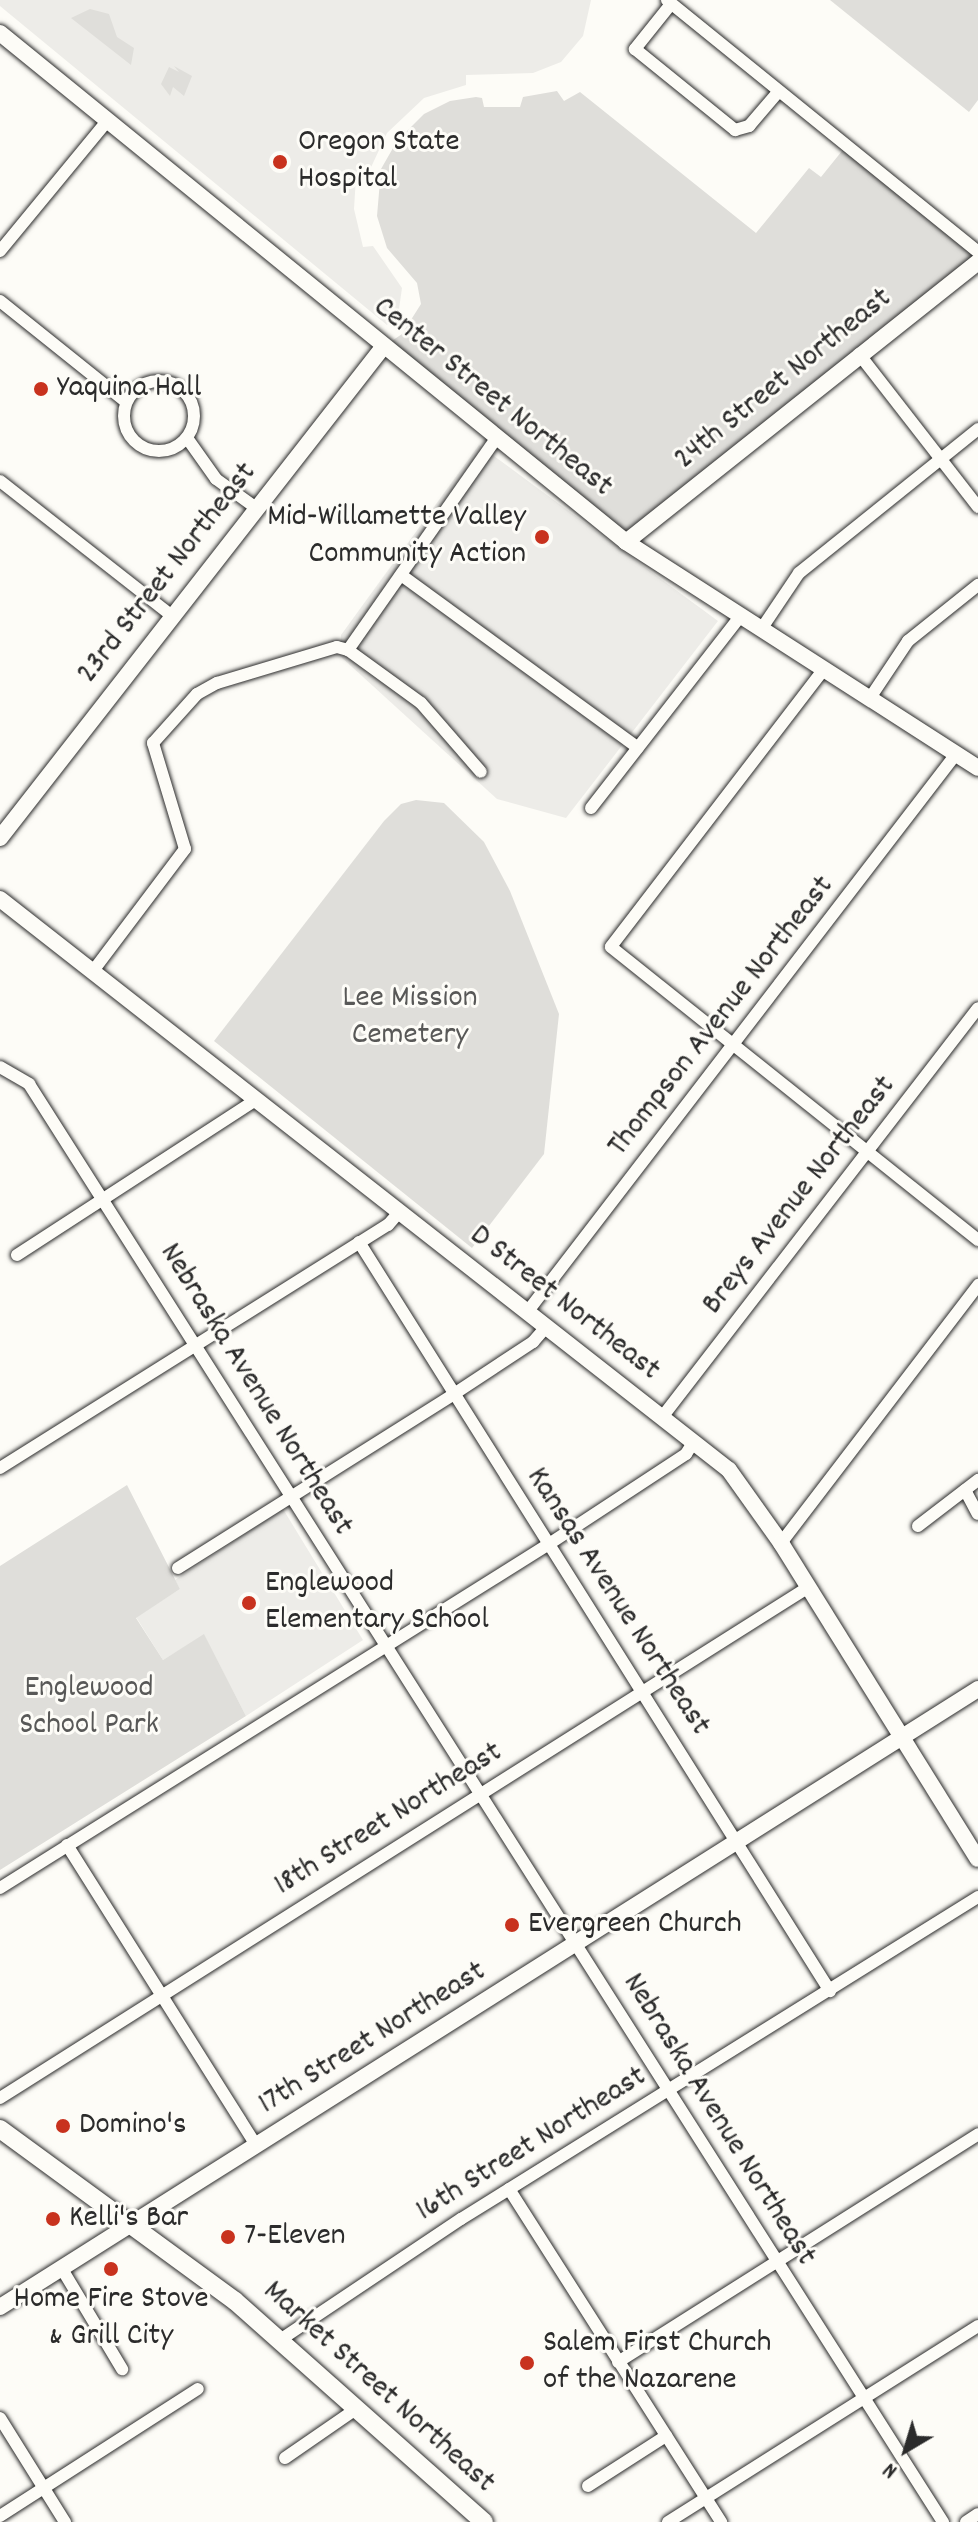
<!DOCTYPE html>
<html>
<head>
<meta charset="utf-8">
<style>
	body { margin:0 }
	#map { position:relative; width:978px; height:2522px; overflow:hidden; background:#fdfcf7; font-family:Dekko,sans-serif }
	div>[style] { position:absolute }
	.built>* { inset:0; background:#edece8 }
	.green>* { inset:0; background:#dfdeda }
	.roads { filter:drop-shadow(0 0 2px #2b2b2b) drop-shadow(0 0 2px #2b2b2b) }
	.street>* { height:12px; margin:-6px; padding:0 6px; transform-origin:6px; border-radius:6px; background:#fdfcf7 }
	.street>.ring { margin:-6px; padding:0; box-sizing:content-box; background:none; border:12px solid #fdfcf7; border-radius:50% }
	.secondary>* { height:16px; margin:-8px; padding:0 8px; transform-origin:8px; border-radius:8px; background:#fdfcf7 }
	.primary>* { height:18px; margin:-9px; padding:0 9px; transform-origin:9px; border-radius:9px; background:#fdfcf7 }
	.dots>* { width:22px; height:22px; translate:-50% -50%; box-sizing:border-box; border:4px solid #fdfcf7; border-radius:50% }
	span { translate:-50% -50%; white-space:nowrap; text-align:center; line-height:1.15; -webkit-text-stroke:6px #fdfcf7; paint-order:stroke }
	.poi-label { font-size:32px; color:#2b2b2b }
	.left { translate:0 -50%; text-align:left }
	.right { translate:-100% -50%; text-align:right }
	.street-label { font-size:32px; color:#2b2b2b }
	.park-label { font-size:32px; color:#585857 }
	.north { position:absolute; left:866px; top:2410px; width:80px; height:80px; -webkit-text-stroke:6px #fdfcf7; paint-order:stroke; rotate:218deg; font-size:22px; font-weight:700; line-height:32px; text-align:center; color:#2b2b2b }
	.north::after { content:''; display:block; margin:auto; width:28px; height:36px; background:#2b2b2b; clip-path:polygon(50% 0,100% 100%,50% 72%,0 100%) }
</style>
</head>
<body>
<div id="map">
	<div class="built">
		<i style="clip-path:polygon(0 0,591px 0,583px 36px,561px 62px,533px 73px,466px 75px,466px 85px,424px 98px,387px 133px,366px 178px,356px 177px,354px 209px,363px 247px,373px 246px,402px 288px,399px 309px,387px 325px,0 6px)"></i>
		<i style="clip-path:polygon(479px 445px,718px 621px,566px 818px,497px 799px,340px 656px,341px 635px)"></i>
		<i style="clip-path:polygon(283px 1509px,363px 1640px,246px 1716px,204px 1635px,163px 1660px,136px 1617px,180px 1589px,175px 1580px)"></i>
	</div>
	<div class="green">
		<i style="clip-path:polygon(830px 0,978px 0,978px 100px,969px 112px)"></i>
		<i style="clip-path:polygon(90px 9px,109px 14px,117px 37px,134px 48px,131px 65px,71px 18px)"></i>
		<i style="clip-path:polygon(174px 66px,192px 76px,184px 96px,173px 87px,170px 96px,161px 84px,169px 67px,179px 72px)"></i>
		<i style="clip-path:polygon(557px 91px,564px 101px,580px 92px,756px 233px,809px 168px,821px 177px,846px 146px,978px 252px,978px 262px,626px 542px,383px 347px,402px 334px,421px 304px,417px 283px,387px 248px,377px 216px,381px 169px,397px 141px,424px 114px,450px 101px,476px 97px,482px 98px,484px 107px,520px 107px,523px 97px)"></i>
		<i style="clip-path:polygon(416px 800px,444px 803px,484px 842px,510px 891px,559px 1014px,544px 1154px,472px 1248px,214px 1041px,384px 821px,401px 804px)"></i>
		<i style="clip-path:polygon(127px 1485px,180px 1589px,136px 1618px,163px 1660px,204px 1634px,246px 1716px,0 1870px,0 1566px)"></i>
	</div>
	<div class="roads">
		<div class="street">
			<i style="left:667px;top:0;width:400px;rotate:39deg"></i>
			<i style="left:671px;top:4px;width:58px;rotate:128.7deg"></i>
			<i style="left:635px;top:49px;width:129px;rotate:39deg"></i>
			<i style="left:735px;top:130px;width:15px;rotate:-16deg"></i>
			<i style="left:749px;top:126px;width:45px;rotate:-49.5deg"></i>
			<i style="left:0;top:251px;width:168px;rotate:-50.5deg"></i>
			<i style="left:0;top:301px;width:161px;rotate:38.7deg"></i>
			<i style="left:859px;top:354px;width:194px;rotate:52.1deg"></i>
			<i class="ring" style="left:124px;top:381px;width:58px;height:58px"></i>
			<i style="left:187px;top:438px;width:50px;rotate:54.7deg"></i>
			<i style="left:216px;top:479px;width:48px;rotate:35.7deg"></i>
			<i style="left:0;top:481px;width:217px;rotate:38.1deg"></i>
			<i style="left:401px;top:575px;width:293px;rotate:36.1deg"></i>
			<i style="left:762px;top:628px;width:66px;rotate:-56.1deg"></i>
			<i style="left:799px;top:573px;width:230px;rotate:-38.8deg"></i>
			<i style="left:348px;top:650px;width:258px;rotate:-55deg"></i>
			<i style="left:824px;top:669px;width:350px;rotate:127.5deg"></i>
			<i style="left:611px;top:947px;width:470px;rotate:38.6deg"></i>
			<i style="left:870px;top:698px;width:69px;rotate:-56.3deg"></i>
			<i style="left:908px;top:641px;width:90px;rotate:-38.7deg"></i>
			<i style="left:591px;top:808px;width:244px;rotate:-52.1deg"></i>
			<i style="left:93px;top:971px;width:153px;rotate:-53deg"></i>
			<i style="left:185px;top:849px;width:111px;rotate:-106.8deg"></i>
			<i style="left:153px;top:743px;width:66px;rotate:-48.1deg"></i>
			<i style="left:197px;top:694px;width:23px;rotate:-29deg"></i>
			<i style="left:217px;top:683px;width:125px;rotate:-16.7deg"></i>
			<i style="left:337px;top:647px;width:11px;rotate:15deg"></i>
			<i style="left:348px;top:650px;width:90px;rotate:36deg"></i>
			<i style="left:421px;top:703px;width:91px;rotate:49deg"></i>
			<i style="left:0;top:1067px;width:34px;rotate:30deg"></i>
			<i style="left:29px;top:1084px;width:1704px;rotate:57.56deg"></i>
			<i style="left:359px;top:1242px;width:885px;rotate:57.84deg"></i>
			<i style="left:17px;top:1255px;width:286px;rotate:-33deg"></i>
			<i style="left:528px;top:1311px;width:702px;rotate:-52.46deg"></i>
			<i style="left:663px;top:1416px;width:515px;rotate:-52.33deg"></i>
			<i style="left:0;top:1468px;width:458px;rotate:-32.1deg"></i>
			<i style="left:388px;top:1225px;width:18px;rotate:-49deg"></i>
			<i style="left:965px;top:1490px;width:27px;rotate:62deg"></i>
			<i style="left:918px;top:1526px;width:76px;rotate:-37.5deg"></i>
			<i style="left:781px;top:1543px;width:325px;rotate:-52.6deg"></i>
			<i style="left:178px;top:1568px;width:326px;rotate:-32.2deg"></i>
			<i style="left:454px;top:1394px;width:95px;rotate:-33.4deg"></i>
			<i style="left:533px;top:1342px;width:21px;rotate:-49deg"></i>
			<i style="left:67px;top:1845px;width:355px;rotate:57.8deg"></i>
			<i style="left:0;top:1888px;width:648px;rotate:-32.07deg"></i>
			<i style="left:549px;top:1544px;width:164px;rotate:-33.3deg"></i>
			<i style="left:686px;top:1454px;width:15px;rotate:-58deg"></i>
			<i style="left:0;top:2098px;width:955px;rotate:-32.29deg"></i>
			<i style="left:509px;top:2189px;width:395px;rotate:57.5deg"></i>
			<i style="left:62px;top:2269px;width:117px;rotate:59deg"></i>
			<i style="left:280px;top:2340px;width:218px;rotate:-33.8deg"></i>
			<i style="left:461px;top:2219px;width:609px;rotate:-31.92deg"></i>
			<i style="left:618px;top:2362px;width:426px;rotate:-32.3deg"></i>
			<i style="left:0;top:2418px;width:123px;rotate:58deg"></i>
			<i style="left:285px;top:2458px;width:86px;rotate:-34.6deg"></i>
			<i style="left:588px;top:2486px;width:93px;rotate:-32.7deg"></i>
			<i style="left:0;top:2516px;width:235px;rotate:-32.7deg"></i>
			<i style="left:668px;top:2522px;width:367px;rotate:-32.3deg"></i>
			<i style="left:966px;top:2522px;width:14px;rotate:-34deg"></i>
		</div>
		<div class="secondary">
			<i style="left:0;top:33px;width:807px;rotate:39.11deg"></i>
			<i style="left:626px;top:542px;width:418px;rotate:32.7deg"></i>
			<i style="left:626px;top:542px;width:450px;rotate:-38.5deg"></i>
			<i style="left:0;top:838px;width:623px;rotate:-52.04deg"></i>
			<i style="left:0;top:899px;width:926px;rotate:38.07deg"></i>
			<i style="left:729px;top:1470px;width:90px;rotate:54.5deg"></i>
			<i style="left:781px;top:1543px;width:372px;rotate:58.1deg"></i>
			<i style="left:0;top:2307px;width:1157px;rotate:-32.29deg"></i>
		</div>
		<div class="primary">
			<i style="left:0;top:2129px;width:291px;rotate:36.2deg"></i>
			<i style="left:235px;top:2301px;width:333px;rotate:41.6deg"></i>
		</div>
	</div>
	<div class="dots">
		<i style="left:280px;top:162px;background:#c8321e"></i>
		<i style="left:41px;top:389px;background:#c8321e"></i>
		<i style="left:542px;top:537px;background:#c8321e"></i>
		<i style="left:249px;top:1603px;background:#c8321e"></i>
		<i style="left:512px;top:1925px;background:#c8321e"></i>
		<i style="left:63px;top:2126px;background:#c8321e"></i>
		<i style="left:53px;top:2219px;background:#c8321e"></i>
		<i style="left:228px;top:2237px;background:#c8321e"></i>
		<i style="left:111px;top:2269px;background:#c8321e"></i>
		<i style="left:527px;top:2363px;background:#c8321e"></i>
	</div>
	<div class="poi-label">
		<span class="left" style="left:298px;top:162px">Oregon State<br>Hospital</span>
		<span class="left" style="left:57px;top:389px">Yaquina Hall</span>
		<span class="right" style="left:526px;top:537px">Mid-Willamette Valley<br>Community Action</span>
		<span class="left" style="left:265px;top:1603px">Englewood<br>Elementary School</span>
		<span class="left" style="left:528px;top:1925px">Evergreen Church</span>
		<span class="left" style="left:79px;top:2126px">Domino's</span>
		<span class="left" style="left:69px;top:2219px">Kelli's Bar</span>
		<span class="left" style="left:244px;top:2237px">7-Eleven</span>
		<span style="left:111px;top:2319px">Home Fire Stove<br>&amp; Grill City</span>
		<span class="left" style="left:543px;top:2363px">Salem First Church<br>of the Nazarene</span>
	</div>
	<div class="street-label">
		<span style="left:784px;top:380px;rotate:-39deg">24th Street Northeast</span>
		<span style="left:492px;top:398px;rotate:39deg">Center Street Northeast</span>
		<span style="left:168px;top:574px;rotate:-52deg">23rd Street Northeast</span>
		<span style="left:722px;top:1017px;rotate:-52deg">Thompson Avenue Northeast</span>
		<span style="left:800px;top:1196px;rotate:-52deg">Breys Avenue Northeast</span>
		<span style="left:564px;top:1304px;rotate:38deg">D Street Northeast</span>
		<span style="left:255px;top:1390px;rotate:58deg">Nebraska Avenue Northeast</span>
		<span style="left:617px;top:1602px;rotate:57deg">Kansas Avenue Northeast</span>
		<span style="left:389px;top:1820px;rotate:-32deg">18th Street Northeast</span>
		<span style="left:373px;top:2039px;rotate:-32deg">17th Street Northeast</span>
		<span style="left:718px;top:2120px;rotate:58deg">Nebraska Avenue Northeast</span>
		<span style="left:532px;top:2145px;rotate:-32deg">16th Street Northeast</span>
		<span style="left:378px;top:2388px;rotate:42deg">Market Street Northeast</span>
	</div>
	<div class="park-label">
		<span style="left:410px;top:1018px">Lee Mission<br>Cemetery</span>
		<span style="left:89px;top:1708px">Englewood<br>School Park</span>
	</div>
	<div class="north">N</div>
</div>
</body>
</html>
